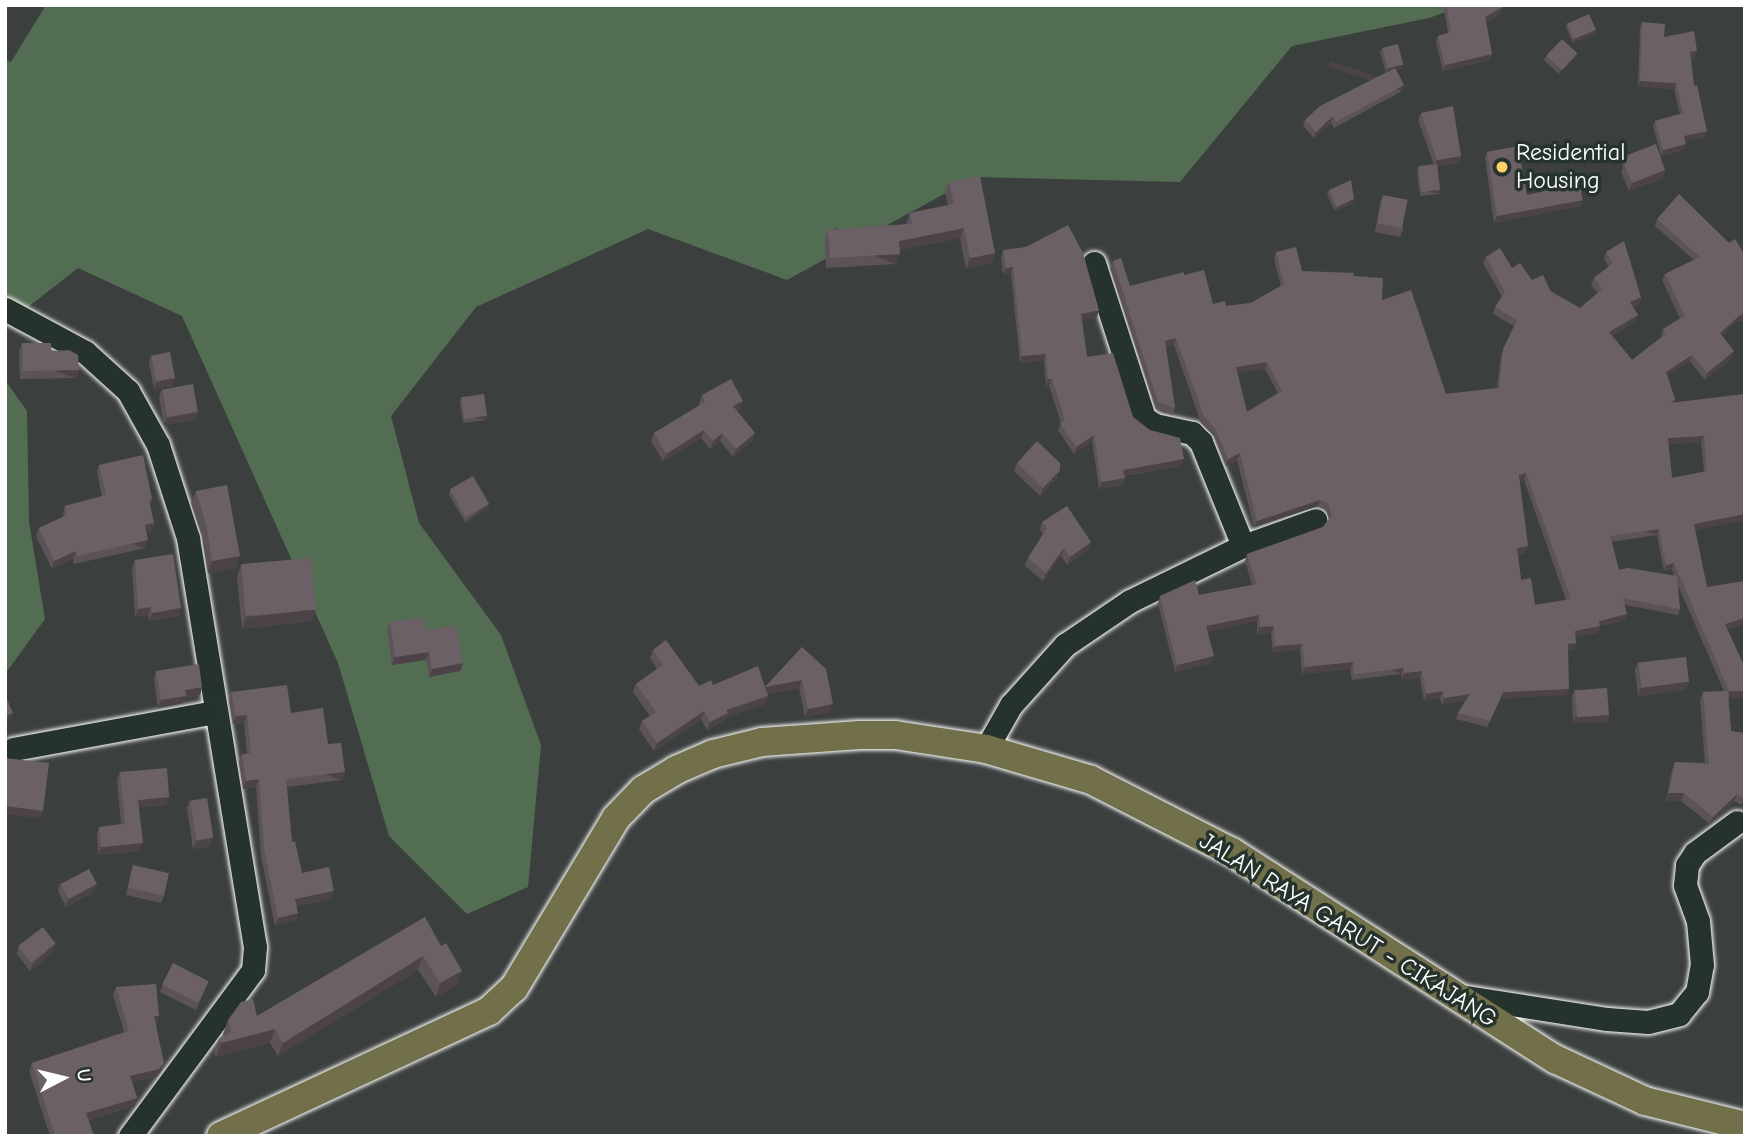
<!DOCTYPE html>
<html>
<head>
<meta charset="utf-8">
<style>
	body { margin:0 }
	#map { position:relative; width:1750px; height:1141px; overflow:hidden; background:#3b403e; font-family:"Comic Neue",sans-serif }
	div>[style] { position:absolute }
	.green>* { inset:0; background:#536d53 }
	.roads { filter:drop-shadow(0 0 2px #fff) drop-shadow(0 0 2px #fff) }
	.minor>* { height:23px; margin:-11.5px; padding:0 11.5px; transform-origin:11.5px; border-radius:11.5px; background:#26332d }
	.major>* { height:28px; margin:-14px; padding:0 14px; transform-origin:14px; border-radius:14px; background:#71704a }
	.wall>* { inset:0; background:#5c5358 }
	.shaded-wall>* { inset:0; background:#4b4347; transform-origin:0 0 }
	.building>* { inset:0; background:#6b6066; transform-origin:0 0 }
	.dots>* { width:19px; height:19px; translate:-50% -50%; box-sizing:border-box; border:4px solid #26332d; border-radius:50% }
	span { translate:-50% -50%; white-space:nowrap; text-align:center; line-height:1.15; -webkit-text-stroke:7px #26332d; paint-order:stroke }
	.poi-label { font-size:24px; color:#fff }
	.left { translate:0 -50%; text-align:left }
	.street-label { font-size:24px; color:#fff }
	.frame { position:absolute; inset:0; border:7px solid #fff; pointer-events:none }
	.north { position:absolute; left:28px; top:1043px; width:70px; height:70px; -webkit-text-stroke:5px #26332d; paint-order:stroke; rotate:83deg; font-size:19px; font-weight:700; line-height:28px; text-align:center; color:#fff }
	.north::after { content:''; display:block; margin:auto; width:24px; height:32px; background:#fff; clip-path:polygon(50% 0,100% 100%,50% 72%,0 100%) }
</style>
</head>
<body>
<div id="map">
	<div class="green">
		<i style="clip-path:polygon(46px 5px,1465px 5px,1429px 18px,1292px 46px,1180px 182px,975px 177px,787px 280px,648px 229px,476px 307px,391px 416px,419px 523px,501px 635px,541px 745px,528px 887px,467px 914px,389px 836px,338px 663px,182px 316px,78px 268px,5px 325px,5px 60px,11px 62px)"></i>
		<i style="clip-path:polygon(5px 380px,27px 411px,29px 522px,45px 619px,5px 674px)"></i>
	</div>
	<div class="roads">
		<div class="minor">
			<i style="left:1094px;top:263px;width:163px;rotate:72.1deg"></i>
			<i style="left:1144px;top:418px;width:13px;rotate:32deg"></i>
			<i style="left:1155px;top:425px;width:38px;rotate:12deg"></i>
			<i style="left:1192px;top:433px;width:13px;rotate:45deg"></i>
			<i style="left:1201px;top:442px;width:112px;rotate:68deg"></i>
			<i style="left:5px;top:309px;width:91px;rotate:28.3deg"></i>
			<i style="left:85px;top:352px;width:58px;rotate:42.2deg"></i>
			<i style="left:128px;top:391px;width:62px;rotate:60.9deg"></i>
			<i style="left:158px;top:445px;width:98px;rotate:72.1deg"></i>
			<i style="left:188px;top:538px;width:414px;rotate:80.7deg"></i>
			<i style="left:255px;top:947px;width:23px;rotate:95deg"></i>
			<i style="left:253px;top:970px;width:207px;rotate:126.5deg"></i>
			<i style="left:13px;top:749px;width:204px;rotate:-10.4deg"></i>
			<i style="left:986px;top:749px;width:51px;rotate:-60.4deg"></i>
			<i style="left:1011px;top:705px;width:81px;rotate:-48deg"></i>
			<i style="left:1065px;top:645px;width:78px;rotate:-34.1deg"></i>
			<i style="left:1130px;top:601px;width:126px;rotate:-26deg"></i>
			<i style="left:1243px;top:546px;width:77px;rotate:-19.6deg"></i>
			<i style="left:1460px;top:996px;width:149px;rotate:8.9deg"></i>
			<i style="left:1607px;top:1019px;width:41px;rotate:4.2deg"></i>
			<i style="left:1648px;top:1022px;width:32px;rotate:-14deg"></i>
			<i style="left:1679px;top:1014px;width:28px;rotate:-51deg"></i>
			<i style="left:1697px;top:992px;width:27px;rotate:-80deg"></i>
			<i style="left:1702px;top:965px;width:44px;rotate:-95.2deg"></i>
			<i style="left:1698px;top:921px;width:38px;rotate:-110deg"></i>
			<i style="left:1685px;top:885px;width:20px;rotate:-84deg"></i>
			<i style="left:1687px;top:865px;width:14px;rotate:-56deg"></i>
			<i style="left:1695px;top:853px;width:52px;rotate:-36.4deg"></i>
		</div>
		<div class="major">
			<i style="left:221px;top:1136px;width:296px;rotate:-25deg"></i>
			<i style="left:489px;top:1011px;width:34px;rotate:-43deg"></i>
			<i style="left:514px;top:988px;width:198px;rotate:-59deg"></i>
			<i style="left:616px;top:818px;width:39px;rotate:-46deg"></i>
			<i style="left:643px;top:790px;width:39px;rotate:-31deg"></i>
			<i style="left:676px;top:770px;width:40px;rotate:-23.4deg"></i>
			<i style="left:713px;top:754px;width:50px;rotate:-13.8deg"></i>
			<i style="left:762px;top:742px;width:98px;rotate:-4.1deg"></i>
			<i style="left:860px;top:735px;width:35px"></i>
			<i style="left:895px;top:735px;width:92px;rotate:8.7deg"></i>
			<i style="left:986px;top:749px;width:109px;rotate:16.4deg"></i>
			<i style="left:1091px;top:780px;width:158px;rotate:27.1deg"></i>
			<i style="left:1232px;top:852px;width:384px;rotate:32.7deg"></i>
			<i style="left:1555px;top:1059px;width:99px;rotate:25deg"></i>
			<i style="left:1645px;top:1101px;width:103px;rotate:14deg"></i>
		</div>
	</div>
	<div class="wall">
		<i style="clip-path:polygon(1446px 5px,1506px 5px,1503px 7px,1501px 13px,1486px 22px,1492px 54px,1489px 60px,1443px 71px,1436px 42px,1438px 36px,1448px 33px,1444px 10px)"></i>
		<i style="clip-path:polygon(1642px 22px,1695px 57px,1691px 57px,1694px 86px,1707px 131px,1705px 137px,1685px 141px,1684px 150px,1661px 156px,1653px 126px,1655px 121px,1680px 114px,1674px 89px,1638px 86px,1640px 28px)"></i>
		<i style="clip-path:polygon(1567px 23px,1596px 30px,1594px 34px,1573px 43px,1566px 27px)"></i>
		<i style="clip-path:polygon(1382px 48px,1402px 68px,1396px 70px,1404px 85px,1402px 91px,1334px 128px,1331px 123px,1314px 138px,1303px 126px,1305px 120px,1386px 73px,1380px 52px)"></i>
		<i style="clip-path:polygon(1577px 53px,1575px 57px,1559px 74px,1544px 60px,1546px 56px)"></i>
		<i style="clip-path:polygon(1421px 113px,1461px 156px,1458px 163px,1437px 166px,1439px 194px,1420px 196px,1417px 171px,1418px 167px,1434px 165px,1418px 120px)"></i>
		<i style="clip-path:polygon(1487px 152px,1527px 195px,1583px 200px,1580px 206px,1494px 223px,1485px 158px)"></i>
		<i style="clip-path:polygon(1625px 156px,1663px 178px,1629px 191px,1621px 172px,1623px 167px,1622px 164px)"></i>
		<i style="clip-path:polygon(949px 182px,995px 253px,992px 263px,966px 269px,960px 238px,900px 250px,896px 264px,826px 268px,825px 240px,828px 230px,906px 224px,910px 213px,948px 205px,945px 192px)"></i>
		<i style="clip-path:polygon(1329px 190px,1353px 203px,1335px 211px,1327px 194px)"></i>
		<i style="clip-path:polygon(1383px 195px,1403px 229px,1400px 237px,1375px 232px,1380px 203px)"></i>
		<i style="clip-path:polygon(evenodd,1657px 219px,1729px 243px,1745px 255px,1745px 320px,1737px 321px,1722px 335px,1732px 358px,1705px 380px,1690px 361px,1667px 376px,1675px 399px,1673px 403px,1745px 394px,1745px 520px,1695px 530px,1707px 587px,1745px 581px,1745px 624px,1727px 629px,1745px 668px,1745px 698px,1728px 698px,1731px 731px,1745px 799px,1741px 805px,1734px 801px,1710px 824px,1681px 801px,1666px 801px,1672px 770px,1675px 762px,1705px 763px,1700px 700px,1703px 692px,1724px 691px,1677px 583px,1680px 609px,1678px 615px,1625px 605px,1625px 620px,1600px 626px,1598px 633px,1575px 637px,1576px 643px,1574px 650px,1568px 650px,1566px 695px,1501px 698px,1487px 727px,1456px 719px,1458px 713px,1466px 700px,1442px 705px,1440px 698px,1424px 701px,1420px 678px,1402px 679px,1401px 674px,1352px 680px,1350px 669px,1302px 674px,1300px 650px,1273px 652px,1271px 633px,1257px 634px,1257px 621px,1208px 632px,1211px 663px,1175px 672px,1158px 603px,1160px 596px,1199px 595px,1252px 585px,1245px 561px,1247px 554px,1323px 527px,1329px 519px,1326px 510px,1318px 506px,1254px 527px,1237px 460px,1226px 466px,1214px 436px,1201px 423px,1174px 345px,1166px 347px,1175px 408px,1173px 415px,1156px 409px,1110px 268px,1113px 261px,1130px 286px,1184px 275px,1213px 304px,1226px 306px,1251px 303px,1281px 286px,1274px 259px,1276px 252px,1302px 271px,1353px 276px,1382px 300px,1446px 394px,1497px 388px,1501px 356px,1514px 326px,1493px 314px,1495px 307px,1502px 297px,1483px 263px,1486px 257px,1512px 268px,1580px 308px,1598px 293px,1591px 285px,1594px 278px,1609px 267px,1604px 259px,1606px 252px,1641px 297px,1639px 304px,1633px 307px,1638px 315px,1635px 321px,1612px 336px,1632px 360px,1661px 337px,1661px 336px,1663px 329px,1680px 318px,1662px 280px,1665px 274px,1694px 260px,1655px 226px,1657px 219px,1265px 369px,1278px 393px,1247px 412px,1237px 373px,1265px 369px,1657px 219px,1701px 442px,1704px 472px,1672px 478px,1668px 444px,1701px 442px,1657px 219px,1524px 480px,1566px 600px,1535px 605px,1521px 580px,1518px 554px,1525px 553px,1528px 546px,1519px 481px,1524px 480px,1657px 219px,1657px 535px,1664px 571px,1672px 569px,1674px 576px,1619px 570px,1612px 542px,1657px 535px)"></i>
		<i style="clip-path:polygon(1003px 250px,1097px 317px,1082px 320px,1087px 357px,1133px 417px,1181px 466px,1124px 476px,1125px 478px,1122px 485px,1099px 489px,1092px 441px,1074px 454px,1058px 430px,1061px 423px,1049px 385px,1046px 386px,1044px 360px,1020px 363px,1011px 273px,1003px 274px,1001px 257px)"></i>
		<i style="clip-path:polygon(22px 343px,51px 351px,79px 370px,76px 378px,20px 379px,19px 351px)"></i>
		<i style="clip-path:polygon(151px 355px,175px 378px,172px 386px,154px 389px,149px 363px)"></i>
		<i style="clip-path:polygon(162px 389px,198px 412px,195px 420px,164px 425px,159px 397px)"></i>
		<i style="clip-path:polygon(702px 395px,740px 409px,737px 411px,755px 433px,752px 441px,733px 457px,720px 441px,710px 449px,701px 438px,663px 461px,651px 441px,654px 433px,700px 405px,699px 403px)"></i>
		<i style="clip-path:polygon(461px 398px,487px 416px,486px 420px,463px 423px,460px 402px)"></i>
		<i style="clip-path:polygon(1017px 463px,1060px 470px,1057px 478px,1040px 496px,1014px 471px)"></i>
		<i style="clip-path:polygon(99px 465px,152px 499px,150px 505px,154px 523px,151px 531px,146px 532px,145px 548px,74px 564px,73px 559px,52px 569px,36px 536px,39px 528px,63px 517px,63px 514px,65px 506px,102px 497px,97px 472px)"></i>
		<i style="clip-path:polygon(196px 491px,236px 568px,208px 573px,202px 536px,191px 503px)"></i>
		<i style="clip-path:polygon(450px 491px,489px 504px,488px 508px,466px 523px,449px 495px)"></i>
		<i style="clip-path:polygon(1042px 522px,1091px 542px,1088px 550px,1067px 565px,1061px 556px,1043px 581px,1025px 566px,1028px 558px,1043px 534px,1040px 530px)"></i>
		<i style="clip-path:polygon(135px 560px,179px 616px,149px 621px,148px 615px,135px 617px,132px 568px)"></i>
		<i style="clip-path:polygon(241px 565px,312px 621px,242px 629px,237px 577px)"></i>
		<i style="clip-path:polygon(390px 622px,463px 663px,460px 671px,429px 677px,426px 660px,392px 665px,387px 630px)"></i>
		<i style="clip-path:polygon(802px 647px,830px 712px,805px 717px,799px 688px,767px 694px,768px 696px,765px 704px,727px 717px,725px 721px,707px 730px,701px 719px,654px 751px,639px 729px,642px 721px,650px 716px,633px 692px,636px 684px,657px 669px,650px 658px,653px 650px,699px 686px,713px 685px,765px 687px)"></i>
		<i style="clip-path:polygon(1638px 662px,1686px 690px,1638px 696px,1635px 670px)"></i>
		<i style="clip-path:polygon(156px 671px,202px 687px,200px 695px,186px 698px,183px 703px,158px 708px,154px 679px)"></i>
		<i style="clip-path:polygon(1575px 689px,1609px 715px,1606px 723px,1573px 723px,1572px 696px)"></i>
		<i style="clip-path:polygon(231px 692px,291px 713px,328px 744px,345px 772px,342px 780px,287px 787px,292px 842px,302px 873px,331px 899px,297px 906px,296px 920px,275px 926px,261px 856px,256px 787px,243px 789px,239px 762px,242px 754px,247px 754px,244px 723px,233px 724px,229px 700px)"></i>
		<i style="clip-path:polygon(120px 772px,169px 797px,166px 805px,139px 807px,140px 851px,98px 855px,97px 834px,99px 827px,121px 824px,117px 780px)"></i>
		<i style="clip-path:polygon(190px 800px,210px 846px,193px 849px,187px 808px)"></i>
		<i style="clip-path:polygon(133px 865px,164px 895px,161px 903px,126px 895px)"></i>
		<i style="clip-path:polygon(60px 883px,94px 892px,66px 907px,58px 891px)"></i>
		<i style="clip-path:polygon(425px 917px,457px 985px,436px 997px,418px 970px,278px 1056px,270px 1043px,216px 1057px,214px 1052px,219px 1039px,224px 1036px,223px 1034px,228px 1020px,257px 1016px)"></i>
		<i style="clip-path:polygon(19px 946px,53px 952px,30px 971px,17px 954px)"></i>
		<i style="clip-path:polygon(209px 981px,196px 1010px,160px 992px,163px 985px)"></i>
		<i style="clip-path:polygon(116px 987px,159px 1016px,156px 1024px,161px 1071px,156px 1077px,132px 1082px,137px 1098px,134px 1106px,88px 1120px,94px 1136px,50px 1136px,29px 1071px,32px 1063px,124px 1032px,113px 995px)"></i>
	</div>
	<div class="shaded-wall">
		<i style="clip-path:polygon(1501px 5px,1506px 5px,1503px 7px,1501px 13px,1483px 23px,1485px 17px)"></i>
		<i style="clip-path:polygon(1596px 30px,1594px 34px,1573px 43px,1574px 39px)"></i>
		<i style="clip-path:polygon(1697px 51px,1695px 57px,1688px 58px,1690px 52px)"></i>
		<i style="clip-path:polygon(1577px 53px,1575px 57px,1559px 74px,1560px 70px)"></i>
		<i style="clip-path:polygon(1492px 54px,1489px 60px,1443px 71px,1445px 65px)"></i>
		<i style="clip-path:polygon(1403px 64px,1402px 68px,1386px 73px,1387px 69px)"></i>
		<i style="clip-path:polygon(1640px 81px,1676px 83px,1674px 89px,1638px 86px)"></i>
		<i style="left:1404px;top:85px;width:6px;height:77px;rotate:108deg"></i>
		<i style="clip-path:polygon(1333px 116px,1331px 123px,1314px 138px,1316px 132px)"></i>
		<i style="clip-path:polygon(1707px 131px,1705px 137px,1682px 142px,1684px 136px)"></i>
		<i style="clip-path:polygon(1686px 144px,1684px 150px,1661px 156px,1663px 150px)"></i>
		<i style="clip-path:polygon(1461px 156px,1458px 163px,1435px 166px,1437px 160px)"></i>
		<i style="clip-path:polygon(1665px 170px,1663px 178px,1629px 191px,1632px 183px)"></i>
		<i style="left:1440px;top:190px;width:4px;height:19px;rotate:104deg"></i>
		<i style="clip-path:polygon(1354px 199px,1353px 203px,1335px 211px,1337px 207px)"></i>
		<i style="clip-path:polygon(1583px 200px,1580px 206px,1494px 223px,1497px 216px)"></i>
		<i style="clip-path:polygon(964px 228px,960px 238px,895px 251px,899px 241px)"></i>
		<i style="clip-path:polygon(995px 253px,992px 263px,966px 269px,970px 258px)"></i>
		<i style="left:900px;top:254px;width:11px;height:70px;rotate:112deg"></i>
		<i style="clip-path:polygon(1013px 267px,1011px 273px,1003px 274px,1006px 268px)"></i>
		<i style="clip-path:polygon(1641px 297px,1639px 304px,1628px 309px,1630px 302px)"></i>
		<i style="clip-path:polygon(1099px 310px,1097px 317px,1079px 321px,1081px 314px)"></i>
		<i style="clip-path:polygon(1745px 314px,1745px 320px,1737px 321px,1717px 339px,1720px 333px,1740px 315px)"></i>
		<i style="clip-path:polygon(1638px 315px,1635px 321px,1607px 339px,1609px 332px)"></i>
		<i style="clip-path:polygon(1176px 338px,1174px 345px,1163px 347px,1165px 341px)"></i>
		<i style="clip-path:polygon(1734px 351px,1732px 358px,1705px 380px,1707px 373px)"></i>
		<i style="clip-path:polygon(1046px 354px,1044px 360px,1020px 363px,1022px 356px)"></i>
		<i style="clip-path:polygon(1692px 355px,1690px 361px,1663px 379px,1666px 372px)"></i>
		<i style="clip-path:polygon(1267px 362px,1265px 369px,1233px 374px,1236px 367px)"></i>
		<i style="left:79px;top:370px;width:9px;height:56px;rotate:111deg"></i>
		<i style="clip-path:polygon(175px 378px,172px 386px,154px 389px,156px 382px)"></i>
		<i style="clip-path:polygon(1048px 379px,1052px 379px,1049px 385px,1046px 386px)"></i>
		<i style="clip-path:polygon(743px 401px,740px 409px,730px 414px,733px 406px)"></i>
		<i style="clip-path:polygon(198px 412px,195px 420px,164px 425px,167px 418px)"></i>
		<i style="left:487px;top:416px;width:4px;height:23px;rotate:104deg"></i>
		<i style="clip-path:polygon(704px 430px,701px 438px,663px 461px,666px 454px)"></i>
		<i style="clip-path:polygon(722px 433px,720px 441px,710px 449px,713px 441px)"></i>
		<i style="clip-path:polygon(755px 433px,752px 441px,733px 457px,736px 449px)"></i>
		<i style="clip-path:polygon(1094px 435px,1092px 441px,1074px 454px,1076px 447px)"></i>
		<i style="clip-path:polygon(1704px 436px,1701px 442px,1665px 445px,1668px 438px)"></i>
		<i style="clip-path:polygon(1240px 453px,1237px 460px,1226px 466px,1228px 459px)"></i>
		<i style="clip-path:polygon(1184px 459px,1181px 466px,1121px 476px,1123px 470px)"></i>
		<i style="clip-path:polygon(1060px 470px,1057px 478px,1040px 496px,1043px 488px)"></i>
		<i style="clip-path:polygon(1526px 473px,1524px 480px,1516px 482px,1519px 475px)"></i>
		<i style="clip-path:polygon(1125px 478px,1122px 485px,1099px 489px,1101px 482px)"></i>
		<i style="clip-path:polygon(1320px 500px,1318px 506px,1254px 527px,1257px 521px)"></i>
		<i style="clip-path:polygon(489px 504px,488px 508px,466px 523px,468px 519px)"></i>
		<i style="clip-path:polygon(1745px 514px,1745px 520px,1692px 531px,1694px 524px)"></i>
		<i style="clip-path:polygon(154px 523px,151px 531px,143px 533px,145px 525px)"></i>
		<i style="left:1659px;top:529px;width:6px;height:49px;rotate:108deg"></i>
		<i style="left:148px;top:540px;width:9px;height:73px;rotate:111deg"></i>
		<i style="clip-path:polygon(1091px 542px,1088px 550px,1067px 565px,1070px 557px)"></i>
		<i style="clip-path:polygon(1528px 546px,1525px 553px,1515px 555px,1517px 548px)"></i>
		<i style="clip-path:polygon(1064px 548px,1061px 556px,1043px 581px,1046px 573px)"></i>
		<i style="clip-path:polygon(76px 551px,73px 559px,52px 569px,54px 561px)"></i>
		<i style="clip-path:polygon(240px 556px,236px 568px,208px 573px,212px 561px)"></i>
		<i style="clip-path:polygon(1674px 563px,1672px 569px,1664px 571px,1666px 565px)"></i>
		<i style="clip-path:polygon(151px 607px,148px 615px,135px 617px,138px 609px)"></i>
		<i style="clip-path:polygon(181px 608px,179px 616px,149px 621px,152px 613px)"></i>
		<i style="clip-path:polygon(316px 610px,312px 621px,242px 629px,246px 617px)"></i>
		<i style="clip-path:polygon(1627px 614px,1625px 620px,1600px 626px,1598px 633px,1572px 638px,1575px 631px,1599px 621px)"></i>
		<i style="clip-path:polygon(1259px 615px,1257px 621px,1204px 633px,1206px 626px)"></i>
		<i style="clip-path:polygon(1745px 618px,1745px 624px,1723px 630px,1725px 624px)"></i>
		<i style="clip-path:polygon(1274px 626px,1271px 633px,1257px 634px,1260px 627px)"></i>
		<i style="clip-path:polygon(1576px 643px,1574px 650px,1566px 651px,1568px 644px)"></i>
		<i style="clip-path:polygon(1302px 644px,1300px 650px,1273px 652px,1275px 646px)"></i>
		<i style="clip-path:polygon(429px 652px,426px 660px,392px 665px,395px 657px)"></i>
		<i style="clip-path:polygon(1214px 656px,1211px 663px,1175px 672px,1177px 665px)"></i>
		<i style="clip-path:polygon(1353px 662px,1350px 669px,1302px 674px,1305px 667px)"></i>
		<i style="clip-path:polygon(463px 663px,460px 671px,429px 677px,432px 669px)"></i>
		<i style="left:1404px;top:668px;width:7px;height:50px;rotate:117deg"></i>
		<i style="clip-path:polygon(1422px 671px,1420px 678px,1402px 679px,1404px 673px)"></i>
		<i style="clip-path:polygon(802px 680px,799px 688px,762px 695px,765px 687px)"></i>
		<i style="clip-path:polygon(1689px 682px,1686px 690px,1638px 696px,1640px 688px)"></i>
		<i style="clip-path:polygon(202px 687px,200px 695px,186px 698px,183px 703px,158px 708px,161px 700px,185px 690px)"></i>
		<i style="clip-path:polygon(1569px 689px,1566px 695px,1501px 698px,1487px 727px,1503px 692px)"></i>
		<i style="clip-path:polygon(1443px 691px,1440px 698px,1424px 701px,1426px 694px)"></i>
		<i style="left:1729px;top:691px;width:16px;height:7px"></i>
		<i style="clip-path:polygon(1470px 694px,1467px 700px,1442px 705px,1444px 698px)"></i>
		<i style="clip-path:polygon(768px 696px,765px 704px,727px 717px,725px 721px,707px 730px,710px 722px,726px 710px)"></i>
		<i style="clip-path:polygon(833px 704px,830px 712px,805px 717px,808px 709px)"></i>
		<i style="clip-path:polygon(704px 711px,701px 719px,654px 751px,657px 743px)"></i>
		<i style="clip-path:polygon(13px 713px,10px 721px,5px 723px,5px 716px)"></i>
		<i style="clip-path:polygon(247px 715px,244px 723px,233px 724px,236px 716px)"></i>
		<i style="clip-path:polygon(1576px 715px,1609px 715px,1606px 723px,1573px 723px)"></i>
		<i style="left:345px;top:772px;width:9px;height:59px;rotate:111deg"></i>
		<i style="clip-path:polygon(259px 779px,256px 787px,243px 789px,246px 781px)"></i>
		<i style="clip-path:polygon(1669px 793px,1684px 793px,1681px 801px,1666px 801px)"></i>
		<i style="clip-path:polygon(1737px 794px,1734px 801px,1710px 824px,1713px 817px)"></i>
		<i style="clip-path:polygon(169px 797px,166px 805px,136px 807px,138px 800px)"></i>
		<i style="left:5px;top:806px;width:38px;height:8px;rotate:7deg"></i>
		<i style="clip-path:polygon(213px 838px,210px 846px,193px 849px,196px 841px)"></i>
		<i style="clip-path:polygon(143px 843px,140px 851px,98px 855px,101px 847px)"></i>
		<i style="clip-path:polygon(97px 884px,94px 892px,66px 907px,68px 899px)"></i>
		<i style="clip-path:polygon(334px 891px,331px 899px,292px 907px,295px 899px)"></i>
		<i style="clip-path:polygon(298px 913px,296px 920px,275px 926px,278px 918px)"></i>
		<i style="clip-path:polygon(56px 944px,53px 952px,30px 971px,33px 963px)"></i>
		<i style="clip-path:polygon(423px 956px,418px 970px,278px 1056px,283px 1043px)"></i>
		<i style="clip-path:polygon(462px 971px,457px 985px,436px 997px,440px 983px)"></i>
		<i style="clip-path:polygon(154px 1016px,159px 1016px,156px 1023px,151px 1024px)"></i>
		<i style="clip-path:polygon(275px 1029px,270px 1043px,216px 1057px,221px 1043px)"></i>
		<i style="clip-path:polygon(164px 1063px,161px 1071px,156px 1077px,127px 1083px,130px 1076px)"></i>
		<i style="clip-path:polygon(137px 1098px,134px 1106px,83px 1121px,86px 1113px)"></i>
	</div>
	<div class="building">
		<i style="clip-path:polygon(1446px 5px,1502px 5px,1503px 7px,1485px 17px,1492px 54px,1445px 65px,1438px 36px,1451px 32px)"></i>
		<i style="left:1589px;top:14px;width:17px;height:24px;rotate:66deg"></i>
		<i style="clip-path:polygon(1642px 22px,1665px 24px,1664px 37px,1694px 31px,1697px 51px,1690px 52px,1694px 86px,1697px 85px,1707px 131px,1684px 136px,1686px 144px,1663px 150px,1655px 121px,1683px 113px,1676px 83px,1640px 81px)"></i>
		<i style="left:1562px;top:39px;width:21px;height:23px;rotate:43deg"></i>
		<i style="left:1398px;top:44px;width:21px;height:16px;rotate:76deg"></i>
		<i style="clip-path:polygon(1395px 68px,1404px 85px,1336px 122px,1333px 116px,1316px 132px,1305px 120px,1320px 106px)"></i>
		<i style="clip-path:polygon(1453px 106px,1461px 156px,1437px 160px,1421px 113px)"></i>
		<i style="clip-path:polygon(1656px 144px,1665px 170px,1632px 183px,1624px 164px,1627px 163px,1625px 156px)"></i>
		<i style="clip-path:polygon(1518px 146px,1527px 195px,1579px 183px,1583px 200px,1497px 216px,1487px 152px)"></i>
		<i style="left:1437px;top:164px;width:26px;height:19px;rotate:83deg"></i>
		<i style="clip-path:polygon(980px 176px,995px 253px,970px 258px,964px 228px,899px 241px,900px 254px,830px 258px,828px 230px,912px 224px,910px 213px,954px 204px,949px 182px)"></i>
		<i style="clip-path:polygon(1351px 180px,1354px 199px,1337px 207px,1329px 190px)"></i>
		<i style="clip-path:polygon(evenodd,1679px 194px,1729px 243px,1735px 239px,1745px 255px,1745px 314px,1740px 315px,1720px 333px,1734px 351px,1707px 373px,1692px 355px,1666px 372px,1675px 399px,1670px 403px,1745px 394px,1745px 514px,1694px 524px,1707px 587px,1745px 581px,1745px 618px,1725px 624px,1745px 668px,1745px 691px,1729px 691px,1674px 563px,1666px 565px,1659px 529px,1610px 536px,1619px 570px,1628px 568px,1677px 576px,1680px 609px,1623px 598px,1627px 614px,1599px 621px,1600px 626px,1575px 631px,1576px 643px,1568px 644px,1569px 689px,1503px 692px,1490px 721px,1458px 713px,1470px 694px,1444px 698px,1443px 691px,1426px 694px,1422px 671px,1404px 673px,1404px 668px,1354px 674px,1353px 662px,1305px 667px,1302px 644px,1275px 646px,1274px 626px,1260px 627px,1259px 615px,1206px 626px,1214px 656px,1177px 665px,1160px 596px,1195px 580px,1199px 595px,1257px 584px,1247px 554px,1323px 527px,1332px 515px,1328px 503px,1320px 500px,1257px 521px,1240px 453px,1228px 459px,1216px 430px,1204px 416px,1176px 338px,1165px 341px,1175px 408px,1158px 402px,1113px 261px,1121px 258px,1130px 286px,1184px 272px,1184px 275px,1204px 270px,1213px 304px,1225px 301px,1226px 306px,1251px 303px,1284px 284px,1276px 252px,1296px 247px,1302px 271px,1354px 273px,1353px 276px,1383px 278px,1382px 300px,1411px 290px,1446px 394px,1499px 388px,1503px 349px,1517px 320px,1495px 307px,1505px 292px,1486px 257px,1500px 248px,1512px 268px,1520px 263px,1532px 280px,1543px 275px,1551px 292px,1580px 308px,1602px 289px,1594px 278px,1613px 263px,1606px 252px,1624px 241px,1641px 297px,1630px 302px,1638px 315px,1609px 332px,1632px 360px,1666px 334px,1663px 329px,1685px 316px,1665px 274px,1700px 257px,1657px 219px,1679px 194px,1267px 362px,1282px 391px,1247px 412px,1236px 367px,1267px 362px,1679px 194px,1704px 436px,1707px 471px,1672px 478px,1668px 438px,1704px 436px,1679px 194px,1526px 473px,1571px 599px,1535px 605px,1531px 578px,1521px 580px,1517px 548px,1528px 546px,1519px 475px,1526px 473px)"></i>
		<i style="left:1383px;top:195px;width:25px;height:29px;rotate:11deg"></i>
		<i style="clip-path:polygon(1068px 225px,1083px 253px,1099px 310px,1081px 314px,1087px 357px,1113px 353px,1133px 417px,1150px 430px,1180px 438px,1184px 459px,1123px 470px,1125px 478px,1101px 482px,1094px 435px,1076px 447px,1060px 423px,1065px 420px,1052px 379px,1048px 379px,1046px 354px,1022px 356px,1013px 267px,1006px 268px,1003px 250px,1026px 247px)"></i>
		<i style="clip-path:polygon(22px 343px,51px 343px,51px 351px,69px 350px,78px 355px,79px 370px,23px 371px)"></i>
		<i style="left:170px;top:352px;width:26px;height:19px;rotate:79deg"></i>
		<i style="clip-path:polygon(731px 379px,743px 401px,733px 406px,755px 433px,736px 449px,722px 433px,713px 441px,704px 430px,666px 454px,654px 433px,705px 402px,702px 395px)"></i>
		<i style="left:193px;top:384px;width:28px;height:31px;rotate:80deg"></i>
		<i style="left:484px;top:394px;width:22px;height:23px;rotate:82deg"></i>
		<i style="clip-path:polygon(1037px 441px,1060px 463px,1060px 470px,1043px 488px,1017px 463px)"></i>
		<i style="clip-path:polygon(143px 455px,152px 499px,149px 500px,154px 523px,145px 525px,148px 540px,77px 556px,76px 551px,54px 561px,39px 528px,67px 515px,65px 506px,106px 495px,99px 465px)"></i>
		<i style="left:473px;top:476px;width:32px;height:27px;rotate:60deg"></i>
		<i style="clip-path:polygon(227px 485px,240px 556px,212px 561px,206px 524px,196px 491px)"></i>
		<i style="clip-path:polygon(1067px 506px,1091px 542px,1070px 557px,1064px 548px,1046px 573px,1028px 558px,1047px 528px,1042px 522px)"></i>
		<i style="clip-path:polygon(173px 554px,181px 608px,152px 613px,151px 607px,138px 609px,135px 560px)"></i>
		<i style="left:311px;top:558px;width:52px;height:70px;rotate:85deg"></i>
		<i style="clip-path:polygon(423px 617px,425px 631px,456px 625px,463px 663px,432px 669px,429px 652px,395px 657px,390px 622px)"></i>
		<i style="clip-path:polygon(666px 640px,699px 686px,711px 680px,713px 685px,758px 666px,768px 696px,726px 710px,728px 713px,710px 722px,704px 711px,657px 743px,642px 721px,656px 712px,636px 684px,663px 665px,653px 650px)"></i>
		<i style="clip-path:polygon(802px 647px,826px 669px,833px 704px,808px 709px,802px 680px,765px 687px)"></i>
		<i style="left:1686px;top:657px;width:25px;height:48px;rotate:83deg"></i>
		<i style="clip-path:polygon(199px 664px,202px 687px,185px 690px,186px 696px,161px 700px,156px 671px)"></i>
		<i style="clip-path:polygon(287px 685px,291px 713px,323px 708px,328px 744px,341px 743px,345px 772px,286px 779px,292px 842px,295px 841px,302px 873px,329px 867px,334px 891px,295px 899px,298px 913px,278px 918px,264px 848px,259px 779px,246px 781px,242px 754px,251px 753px,247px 715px,236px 716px,231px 692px)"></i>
		<i style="left:1607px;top:688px;width:27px;height:32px;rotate:86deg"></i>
		<i style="clip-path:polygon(1728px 691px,1731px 731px,1745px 733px,1745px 796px,1744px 798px,1737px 794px,1713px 817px,1684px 793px,1669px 793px,1675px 762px,1709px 764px,1703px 692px)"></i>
		<i style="clip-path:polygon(5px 695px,13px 713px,5px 716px)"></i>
		<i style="clip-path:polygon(5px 758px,49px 763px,43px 811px,5px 806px)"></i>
		<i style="clip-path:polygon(167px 768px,169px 797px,138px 800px,143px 843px,101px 847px,99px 827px,125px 824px,120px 772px)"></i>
		<i style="left:207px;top:798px;width:40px;height:17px;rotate:81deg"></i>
		<i style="left:133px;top:865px;width:37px;height:23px;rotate:13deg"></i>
		<i style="left:89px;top:869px;width:17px;height:32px;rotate:62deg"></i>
		<i style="clip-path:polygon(425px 917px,441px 946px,446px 943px,462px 971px,440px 983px,423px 956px,283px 1043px,275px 1029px,221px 1043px,219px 1039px,231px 1032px,228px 1020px,241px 1002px,253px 999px,257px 1016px)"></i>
		<i style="left:43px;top:927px;width:21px;height:31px;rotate:53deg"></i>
		<i style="left:173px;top:963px;width:40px;height:24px;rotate:27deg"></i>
		<i style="clip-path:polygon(156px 984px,159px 1016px,154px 1016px,164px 1063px,159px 1069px,130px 1076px,137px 1098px,86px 1113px,94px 1136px,55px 1136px,32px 1063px,129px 1031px,116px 987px)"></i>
	</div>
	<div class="dots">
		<i style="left:1502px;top:167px;background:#ffd166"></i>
	</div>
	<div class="poi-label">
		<span class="left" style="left:1516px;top:167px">Residential<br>Housing</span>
	</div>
	<div class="street-label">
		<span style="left:1348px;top:930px;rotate:32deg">JALAN RAYA GARUT - CIKAJANG</span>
	</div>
	<div class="frame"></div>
	<div class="north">U</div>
</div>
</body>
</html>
